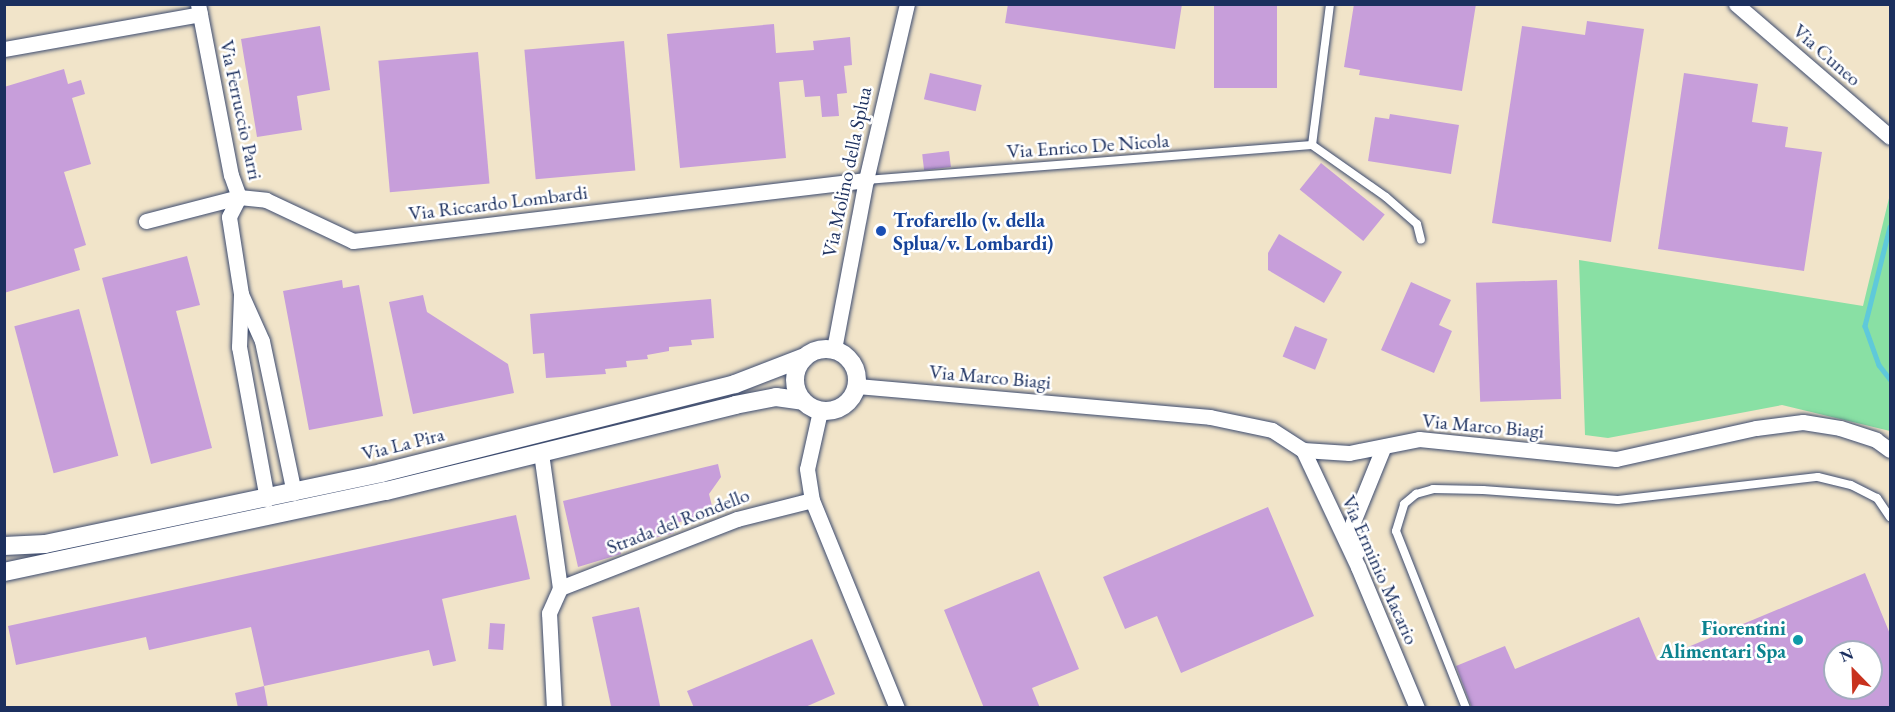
<!DOCTYPE html>
<html>
<head>
<meta charset="utf-8">
<style>
	body { margin:0 }
	#map { position:relative; width:1895px; height:712px; overflow:hidden; background:#f1e4c9; font-family:"EB Garamond",serif }
	div>[style] { position:absolute }
	.green>* { inset:0; background:#89e0a4 }
	.stream>* { height:4.5px; margin:-2.25px; padding:0 2.25px; transform-origin:2.25px; border-radius:2.25px; background:#5fc9da }
	.building>* { inset:0; background:#c79eda; transform-origin:0 0 }
	.roads { filter:drop-shadow(0 0 2px #3b4a6e) drop-shadow(0 0 2px #3b4a6e) }
	.service>* { height:8px; margin:-4px; padding:0 4px; transform-origin:4px; border-radius:4px; background:#fff }
	.minor>* { height:15px; margin:-7.5px; padding:0 7.5px; transform-origin:7.5px; border-radius:7.5px; background:#fff }
	.tertiary>* { height:18px; margin:-9px; padding:0 9px; transform-origin:9px; border-radius:9px; background:#fff }
	.tertiary>.ring { margin:-9px; padding:0; box-sizing:content-box; background:none; border:18px solid #fff; border-radius:50% }
	.dots>* { width:16px; height:16px; translate:-50% -50%; box-sizing:border-box; border:3px solid #fff; border-radius:50% }
	span { translate:-50% -50%; white-space:nowrap; text-align:center; line-height:1.15; -webkit-text-stroke:5px #fff; paint-order:stroke }
	.street-label { font-size:20px; color:#1b2f5e }
	.transit-label { font-size:20px; color:#164399; font-weight:700 }
	.left { translate:0 -50%; text-align:left }
	.culture-label { font-size:20px; color:#0d838f; font-weight:700 }
	.right { translate:-100% -50%; text-align:right }
	.frame { position:absolute; inset:0; border:6px solid #1b2f5e; pointer-events:none }
	.north { position:absolute; left:1823px; top:640px; width:60px; height:60px; box-sizing:border-box; background:#fff; border:2px solid #a4acbf; border-radius:50%; rotate:337deg; font-size:16px; font-weight:700; line-height:24px; text-align:center; color:#1b2f5e }
	.north::after { content:''; display:block; margin:auto; width:21px; height:27px; background:#c8321e; clip-path:polygon(50% 0,100% 100%,50% 72%,0 100%) }
</style>
</head>
<body>
<div id="map">
	<div class="green">
		<i style="clip-path:polygon(1890px 194px,1890px 431px,1782px 405px,1608px 438px,1585px 435px,1579px 260px,1863px 306px)"></i>
	</div>
	<div class="stream">
		<i style="left:1890px;top:227px;width:102px;rotate:104.2deg"></i>
		<i style="left:1865px;top:326px;width:41px;rotate:70.3deg"></i>
		<i style="left:1879px;top:365px;width:18px;rotate:52deg"></i>
	</div>
	<div class="building">
		<i style="clip-path:polygon(1008px 4px,1182px 4px,1175px 49px,1005px 23px)"></i>
		<i style="left:1214px;top:4px;width:63px;height:84px"></i>
		<i style="clip-path:polygon(1354px 4px,1476px 4px,1462px 91px,1359px 75px,1360px 70px,1344px 67px)"></i>
		<i style="clip-path:polygon(1587px 21px,1644px 29px,1611px 242px,1492px 223px,1522px 26px,1585px 35px)"></i>
		<i style="clip-path:polygon(774px 24px,776px 53px,814px 50px,813px 41px,850px 37px,852px 65px,844px 66px,847px 93px,837px 94px,839px 116px,822px 117px,820px 96px,805px 97px,803px 80px,779px 82px,786px 158px,680px 168px,667px 34px)"></i>
		<i style="clip-path:polygon(320px 26px,330px 90px,297px 96px,302px 130px,257px 137px,241px 39px)"></i>
		<i style="left:624px;top:41px;width:130px;height:100px;rotate:85deg"></i>
		<i style="left:478px;top:52px;width:132px;height:100px;rotate:85deg"></i>
		<i style="clip-path:polygon(64px 69px,68px 84px,81px 80px,85px 94px,72px 98px,91px 164px,64px 172px,86px 245px,74px 249px,80px 270px,4px 293px,4px 87px)"></i>
		<i style="left:930px;top:73px;width:53px;height:27px;rotate:13deg"></i>
		<i style="clip-path:polygon(1684px 73px,1758px 84px,1752px 122px,1788px 127px,1785px 147px,1822px 152px,1804px 271px,1658px 249px)"></i>
		<i style="clip-path:polygon(1390px 114px,1459px 125px,1451px 174px,1368px 161px,1375px 117px,1389px 119px)"></i>
		<i style="left:949px;top:151px;width:16px;height:27px;rotate:83deg"></i>
		<i style="left:1321px;top:163px;width:82px;height:34px;rotate:39deg"></i>
		<i style="clip-path:polygon(1279px 234px,1342px 272px,1324px 303px,1268px 270px,1268px 253px)"></i>
		<i style="clip-path:polygon(187px 256px,200px 305px,176px 311px,212px 448px,151px 464px,102px 278px)"></i>
		<i style="clip-path:polygon(342px 280px,343px 288px,359px 285px,383px 416px,309px 430px,283px 291px)"></i>
		<i style="left:1557px;top:280px;width:119px;height:81px;rotate:88deg"></i>
		<i style="clip-path:polygon(1411px 282px,1451px 300px,1439px 325px,1452px 331px,1434px 373px,1381px 350px)"></i>
		<i style="clip-path:polygon(423px 295px,427px 312px,508px 364px,514px 393px,413px 414px,389px 302px)"></i>
		<i style="clip-path:polygon(711px 299px,714px 338px,691px 340px,692px 345px,669px 347px,669px 351px,647px 355px,648px 359px,626px 361px,627px 367px,605px 369px,606px 374px,546px 378px,544px 353px,533px 354px,530px 314px)"></i>
		<i style="left:79px;top:309px;width:152px;height:67px;rotate:75deg"></i>
		<i style="left:1295px;top:326px;width:35px;height:33px;rotate:22deg"></i>
		<i style="clip-path:polygon(718px 464px,721px 477px,709px 494px,714px 514px,671px 524px,674px 533px,619px 547px,621px 554px,578px 567px,563px 501px)"></i>
		<i style="clip-path:polygon(1268px 507px,1314px 616px,1181px 673px,1157px 616px,1125px 629px,1103px 577px)"></i>
		<i style="clip-path:polygon(516px 515px,530px 579px,442px 599px,456px 661px,433px 666px,429px 650px,264px 686px,251px 627px,149px 650px,146px 637px,16px 665px,8px 626px)"></i>
		<i style="clip-path:polygon(1039px 571px,1079px 669px,1032px 688px,1040px 708px,984px 708px,944px 610px)"></i>
		<i style="clip-path:polygon(evenodd,1865px 573px,1890px 634px,1890px 708px,1472px 708px,1456px 666px,1505px 646px,1515px 669px,1639px 617px,1657px 660px,1865px 573px,1835px 652px,1871px 652px,1871px 688px,1835px 688px,1835px 652px)"></i>
		<i style="left:639px;top:607px;width:103px;height:48px;rotate:78deg"></i>
		<i style="left:490px;top:623px;width:15px;height:26px;rotate:4deg"></i>
		<i style="clip-path:polygon(812px 639px,835px 694px,803px 708px,694px 708px,687px 691px)"></i>
		<i style="clip-path:polygon(264px 686px,268px 708px,238px 708px,235px 693px)"></i>
	</div>
	<div class="roads">
		<div class="service">
			<i style="left:1312px;top:145px;width:142px;rotate:-82.7deg"></i>
			<i style="left:866px;top:180px;width:447px;rotate:-4.5deg"></i>
			<i style="left:1312px;top:145px;width:90px;rotate:35.1deg"></i>
			<i style="left:1386px;top:197px;width:41px;rotate:41.1deg"></i>
			<i style="left:1417px;top:224px;width:16px;rotate:76deg"></i>
			<i style="left:1466px;top:708px;width:190px;rotate:-111.6deg"></i>
			<i style="left:1396px;top:531px;width:28px;rotate:-73deg"></i>
			<i style="left:1404px;top:504px;width:16px;rotate:-40deg"></i>
			<i style="left:1416px;top:494px;width:18px;rotate:-16deg"></i>
			<i style="left:1433px;top:489px;width:50px;rotate:1.1deg"></i>
			<i style="left:1483px;top:490px;width:135px;rotate:4.2deg"></i>
			<i style="left:1618px;top:500px;width:201px;rotate:-6.6deg"></i>
			<i style="left:1818px;top:477px;width:34px;rotate:14deg"></i>
			<i style="left:1851px;top:485px;width:29px;rotate:27deg"></i>
			<i style="left:1877px;top:498px;width:23px;rotate:56deg"></i>
		</div>
		<div class="minor">
			<i style="left:198px;top:4px;width:174px;rotate:79.1deg"></i>
			<i style="left:231px;top:175px;width:23px;rotate:70deg"></i>
			<i style="left:239px;top:197px;width:22px;rotate:117deg"></i>
			<i style="left:229px;top:217px;width:78px;rotate:81.1deg"></i>
			<i style="left:1736px;top:4px;width:203px;rotate:40.8deg"></i>
			<i style="left:4px;top:49px;width:199px;rotate:-10.1deg"></i>
			<i style="left:146px;top:221px;width:96px;rotate:-14.5deg"></i>
			<i style="left:239px;top:197px;width:27px;rotate:6deg"></i>
			<i style="left:266px;top:200px;width:96px;rotate:25.2deg"></i>
			<i style="left:353px;top:241px;width:517px;rotate:-6.78deg"></i>
			<i style="left:834px;top:349px;width:172px;rotate:-79.3deg"></i>
			<i style="left:866px;top:180px;width:181px;rotate:-76.9deg"></i>
			<i style="left:857px;top:386px;width:354px;rotate:5deg"></i>
			<i style="left:1210px;top:417px;width:63px;rotate:11.8deg"></i>
			<i style="left:1272px;top:430px;width:37px;rotate:33deg"></i>
			<i style="left:1303px;top:450px;width:46px;rotate:3.7deg"></i>
			<i style="left:1349px;top:453px;width:71px;rotate:-11.3deg"></i>
			<i style="left:1419px;top:439px;width:198px;rotate:5.8deg"></i>
			<i style="left:1616px;top:459px;width:143px;rotate:-12.5deg"></i>
			<i style="left:1756px;top:428px;width:47px;rotate:-7.3deg"></i>
			<i style="left:1803px;top:422px;width:37px;rotate:9deg"></i>
			<i style="left:1840px;top:428px;width:38px;rotate:18deg"></i>
			<i style="left:1876px;top:440px;width:17px;rotate:36deg"></i>
			<i style="left:820px;top:411px;width:59px;rotate:102.6deg"></i>
			<i style="left:807px;top:469px;width:31px;rotate:81deg"></i>
			<i style="left:812px;top:500px;width:225px;rotate:67.8deg"></i>
			<i style="left:1303px;top:450px;width:129px;rotate:64.8deg"></i>
			<i style="left:1358px;top:567px;width:153px;rotate:67.3deg"></i>
			<i style="left:541px;top:453px;width:136px;rotate:82deg"></i>
			<i style="left:267px;top:499px;width:155px;rotate:-100.4deg"></i>
			<i style="left:239px;top:347px;width:53px;rotate:-87.8deg"></i>
			<i style="left:241px;top:294px;width:51px;rotate:65.9deg"></i>
			<i style="left:262px;top:341px;width:155px;rotate:78.1deg"></i>
			<i style="left:1357px;top:552px;width:30px;rotate:-98deg"></i>
			<i style="left:1353px;top:522px;width:80px;rotate:-67.9deg"></i>
			<i style="left:554px;top:708px;width:95px;rotate:-93deg"></i>
			<i style="left:549px;top:613px;width:27px;rotate:-66deg"></i>
			<i style="left:560px;top:588px;width:190px;rotate:-21.3deg"></i>
			<i style="left:737px;top:519px;width:77px;rotate:-14.2deg"></i>
		</div>
		<div class="tertiary">
			<i class="ring" style="left:795px;top:349px;width:44px;height:44px"></i>
			<i style="left:4px;top:546px;width:41px;rotate:-2.8deg"></i>
			<i style="left:45px;top:544px;width:343px;rotate:-11.9deg"></i>
			<i style="left:381px;top:473px;width:365px;rotate:-14.1deg"></i>
			<i style="left:735px;top:384px;width:75px;rotate:-21.1deg"></i>
			<i style="left:4px;top:572px;width:390px;rotate:-12deg"></i>
			<i style="left:386px;top:491px;width:359px;rotate:-13.8deg"></i>
			<i style="left:735px;top:405px;width:42px;rotate:-11deg"></i>
			<i style="left:776px;top:397px;width:27px;rotate:8deg"></i>
		</div>
	</div>
	<div class="dots">
		<i style="left:881px;top:231px;background:#1a4fb4"></i>
		<i style="left:1798px;top:640px;background:#0f9aa8"></i>
	</div>
	<div class="street-label">
		<span style="left:1827px;top:55px;rotate:41deg">Via Cuneo</span>
		<span style="left:241px;top:110px;rotate:78deg">Via Ferruccio Parri</span>
		<span style="left:1088px;top:146px;rotate:-4deg">Via Enrico De Nicola</span>
		<span style="left:847px;top:172px;rotate:-78deg">Via Molino della Splua</span>
		<span style="left:498px;top:203px;rotate:-7deg">Via Riccardo Lombardi</span>
		<span style="left:990px;top:377px;rotate:5deg">Via Marco Biagi</span>
		<span style="left:1483px;top:426px;rotate:5deg">Via Marco Biagi</span>
		<span style="left:403px;top:444px;rotate:-14deg">Via La Pira</span>
		<span style="left:678px;top:521px;rotate:-21deg">Strada del Rondello</span>
		<span style="left:1380px;top:570px;rotate:66deg">Via Erminio Macario</span>
	</div>
	<div class="transit-label">
		<span class="left" style="left:893px;top:232px">Trofarello (v. della<br>Splua/v. Lombardi)</span>
	</div>
	<div class="culture-label">
		<span class="right" style="left:1786px;top:640px">Fiorentini<br>Alimentari Spa</span>
	</div>
	<div class="frame"></div>
	<div class="north">N</div>
</div>
</body>
</html>
